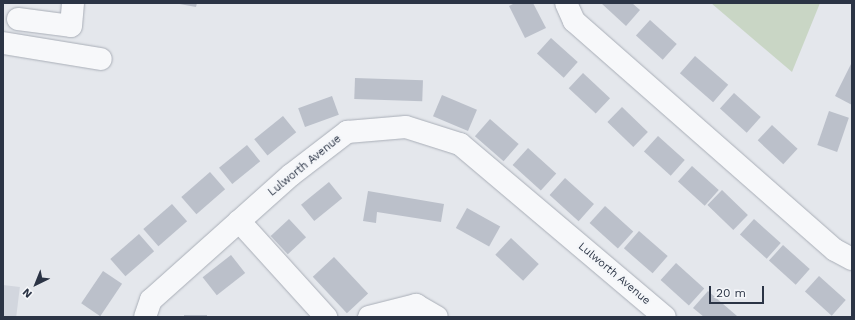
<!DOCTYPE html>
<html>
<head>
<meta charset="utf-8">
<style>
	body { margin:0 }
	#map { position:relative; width:855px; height:320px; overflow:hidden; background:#e4e7ec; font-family:"Work Sans",sans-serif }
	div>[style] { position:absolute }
	.built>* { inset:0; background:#d2d6de; transform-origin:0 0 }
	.green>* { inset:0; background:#c9d6c5 }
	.building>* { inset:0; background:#bbc0ca; transform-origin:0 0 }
	.roads { filter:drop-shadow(0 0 1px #a9aeb7) drop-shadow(0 0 1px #a9aeb7) }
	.minor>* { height:22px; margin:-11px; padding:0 11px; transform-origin:11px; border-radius:11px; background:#f7f8fa }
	span { translate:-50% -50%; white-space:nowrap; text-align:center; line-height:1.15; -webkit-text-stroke:4px #f4f6f9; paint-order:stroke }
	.street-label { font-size:11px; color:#2b3445 }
	.frame { position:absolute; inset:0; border:4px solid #2b3445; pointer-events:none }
	.north { position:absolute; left:16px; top:264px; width:40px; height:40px; -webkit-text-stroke:3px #f4f6f9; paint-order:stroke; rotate:223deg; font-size:11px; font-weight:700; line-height:16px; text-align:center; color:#2b3445 }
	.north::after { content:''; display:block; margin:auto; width:14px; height:18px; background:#2b3445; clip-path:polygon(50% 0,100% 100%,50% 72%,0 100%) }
	.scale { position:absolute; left:709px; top:286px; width:55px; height:18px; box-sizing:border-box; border:2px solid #2b3445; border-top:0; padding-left:5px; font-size:12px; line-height:14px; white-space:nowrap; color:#2b3445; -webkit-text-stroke:3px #f4f6f9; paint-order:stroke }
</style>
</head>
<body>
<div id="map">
	<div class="built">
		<i style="left:3px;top:285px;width:17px;height:32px;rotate:7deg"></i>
	</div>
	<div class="green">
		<i style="clip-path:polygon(711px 3px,820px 3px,792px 72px)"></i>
	</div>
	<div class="building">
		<i style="clip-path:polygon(174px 3px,197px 3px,196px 7px)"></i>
		<i style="clip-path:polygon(515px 3px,533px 3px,546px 28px,525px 38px,509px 6px)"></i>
		<i style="clip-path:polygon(601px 3px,632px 3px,640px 10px,626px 26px)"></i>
		<i style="left:650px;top:20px;width:36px;height:21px;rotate:42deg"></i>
		<i style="left:551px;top:38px;width:36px;height:21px;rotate:42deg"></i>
		<i style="left:695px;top:56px;width:44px;height:23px;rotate:41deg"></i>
		<i style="clip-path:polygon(851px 64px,852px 64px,852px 105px,835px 96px)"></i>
		<i style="left:583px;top:73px;width:37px;height:21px;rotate:43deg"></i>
		<i style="left:355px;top:78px;width:68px;height:21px;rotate:2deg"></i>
		<i style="left:734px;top:93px;width:36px;height:21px;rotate:42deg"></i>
		<i style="left:442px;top:95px;width:38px;height:23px;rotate:23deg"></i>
		<i style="left:332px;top:96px;width:20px;height:36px;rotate:70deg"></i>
		<i style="left:622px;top:107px;width:36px;height:21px;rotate:44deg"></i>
		<i style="left:829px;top:111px;width:21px;height:36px;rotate:19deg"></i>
		<i style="left:283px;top:116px;width:21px;height:37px;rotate:51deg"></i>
		<i style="left:490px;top:119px;width:38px;height:23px;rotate:41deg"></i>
		<i style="left:772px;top:125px;width:35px;height:21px;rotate:43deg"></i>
		<i style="left:658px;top:136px;width:36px;height:21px;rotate:42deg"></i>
		<i style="left:247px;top:145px;width:21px;height:36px;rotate:51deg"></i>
		<i style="left:528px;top:148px;width:38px;height:23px;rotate:42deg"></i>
		<i style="left:692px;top:166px;width:36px;height:21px;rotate:42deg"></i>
		<i style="left:210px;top:172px;width:23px;height:38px;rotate:49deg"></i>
		<i style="left:565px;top:178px;width:39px;height:23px;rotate:42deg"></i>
		<i style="left:329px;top:182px;width:21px;height:36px;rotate:51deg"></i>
		<i style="left:722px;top:190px;width:36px;height:21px;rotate:44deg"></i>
		<i style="clip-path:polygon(368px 191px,444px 204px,441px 222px,377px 212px,376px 223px,363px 221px)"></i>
		<i style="left:172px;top:204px;width:23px;height:38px;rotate:49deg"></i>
		<i style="left:605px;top:206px;width:38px;height:23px;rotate:42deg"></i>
		<i style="left:467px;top:208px;width:38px;height:23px;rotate:29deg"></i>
		<i style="left:289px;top:219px;width:25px;height:25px;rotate:47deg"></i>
		<i style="left:754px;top:219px;width:36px;height:21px;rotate:42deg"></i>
		<i style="left:639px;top:231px;width:38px;height:23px;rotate:41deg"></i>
		<i style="left:139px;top:234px;width:23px;height:38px;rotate:49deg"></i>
		<i style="left:511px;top:238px;width:38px;height:23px;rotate:43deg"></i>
		<i style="left:783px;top:245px;width:36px;height:21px;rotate:42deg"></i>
		<i style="left:231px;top:255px;width:23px;height:36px;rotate:52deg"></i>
		<i style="left:334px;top:257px;width:50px;height:29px;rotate:47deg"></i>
		<i style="left:676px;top:263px;width:38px;height:23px;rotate:42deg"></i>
		<i style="left:103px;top:271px;width:23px;height:39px;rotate:34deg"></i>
		<i style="left:819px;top:276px;width:36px;height:21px;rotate:42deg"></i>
		<i style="clip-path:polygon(708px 291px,737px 316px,736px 317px,704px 317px,693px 308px)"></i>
		<i style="left:184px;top:315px;width:23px;height:2px"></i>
	</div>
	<div class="roads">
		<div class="minor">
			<i style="left:566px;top:3px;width:20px;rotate:66deg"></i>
			<i style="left:574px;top:21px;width:347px;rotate:41.3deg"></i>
			<i style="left:835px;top:250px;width:19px;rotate:28deg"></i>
			<i style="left:18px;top:19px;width:53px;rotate:7.5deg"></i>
			<i style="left:71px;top:26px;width:23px;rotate:-85deg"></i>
			<i style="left:3px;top:43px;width:99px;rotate:9.3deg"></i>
			<i style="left:239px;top:221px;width:130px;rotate:47.8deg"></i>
			<i style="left:145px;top:317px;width:18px;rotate:-71deg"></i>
			<i style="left:151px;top:300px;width:188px;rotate:-41.8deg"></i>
			<i style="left:291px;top:175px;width:71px;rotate:-37.5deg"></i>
			<i style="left:347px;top:132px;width:59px;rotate:-4.8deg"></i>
			<i style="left:406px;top:127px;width:57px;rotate:17.5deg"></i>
			<i style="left:460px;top:144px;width:268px;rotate:40.2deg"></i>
			<i style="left:369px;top:317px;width:49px;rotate:-14.3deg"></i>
			<i style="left:416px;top:305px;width:24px;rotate:30deg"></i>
		</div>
	</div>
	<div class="street-label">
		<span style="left:305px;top:166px;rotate:-39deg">Lulworth Avenue</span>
		<span style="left:614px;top:274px;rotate:40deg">Lulworth Avenue</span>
	</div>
	<div class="frame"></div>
	<div class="north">N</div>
	<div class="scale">20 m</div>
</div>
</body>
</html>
